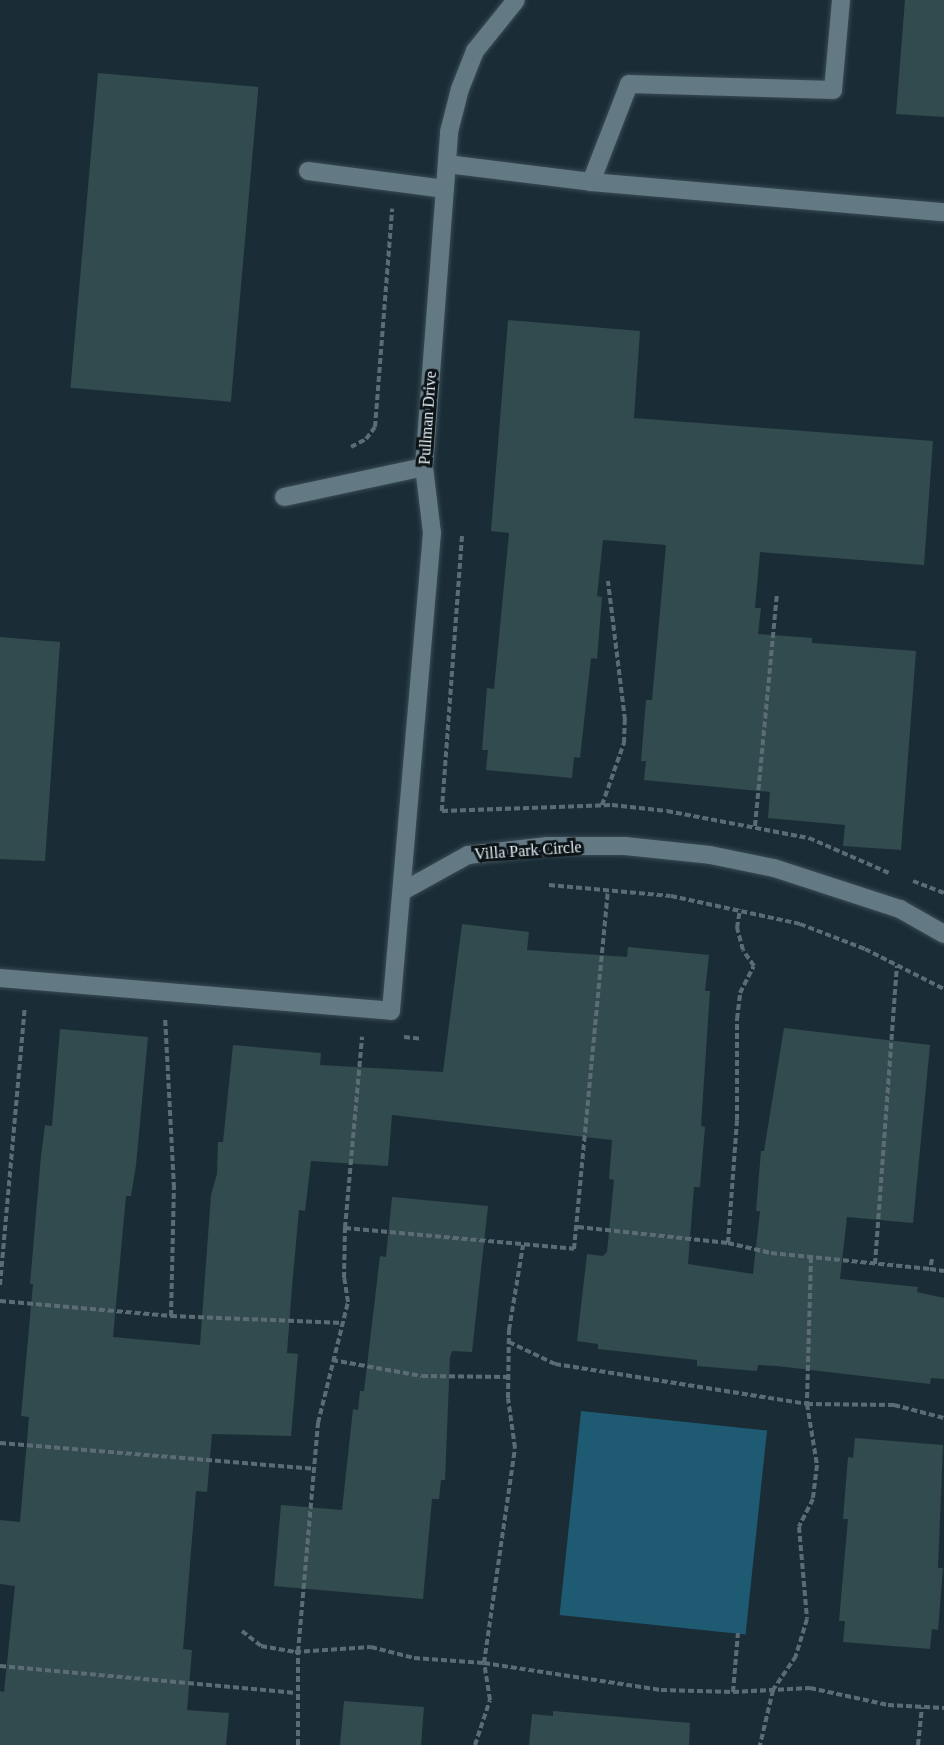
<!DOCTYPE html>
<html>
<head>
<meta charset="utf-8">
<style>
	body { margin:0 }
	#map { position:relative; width:944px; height:1745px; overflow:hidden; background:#1a2d37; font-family:Georgia,serif }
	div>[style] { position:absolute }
	.green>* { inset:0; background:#1f5a73; transform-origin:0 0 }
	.building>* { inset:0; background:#324b4e; transform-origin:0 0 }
	.path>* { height:4px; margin-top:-2px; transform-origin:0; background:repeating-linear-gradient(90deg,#5b6c75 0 6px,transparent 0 9px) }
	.roads { filter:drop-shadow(0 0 2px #394a52) drop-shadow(0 0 2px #394a52) }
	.lane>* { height:18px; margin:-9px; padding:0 9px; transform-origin:9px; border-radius:9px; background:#637984 }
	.street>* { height:18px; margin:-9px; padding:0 9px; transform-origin:9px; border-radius:9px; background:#637984 }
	span { translate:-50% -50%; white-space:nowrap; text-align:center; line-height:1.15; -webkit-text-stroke:6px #0c1418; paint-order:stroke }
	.street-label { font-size:16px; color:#e5f1f7 }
</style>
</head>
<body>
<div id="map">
	<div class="green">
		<i style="left:581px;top:1411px;width:187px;height:205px;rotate:6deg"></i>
	</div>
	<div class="building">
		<i style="clip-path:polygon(905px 0,944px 0,944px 117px,896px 114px)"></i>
		<i style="left:98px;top:73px;width:161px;height:316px;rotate:5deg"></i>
		<i style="clip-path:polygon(508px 320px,640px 331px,634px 418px,933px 441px,924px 565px,760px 552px,755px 608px,761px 608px,758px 634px,812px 638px,812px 643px,916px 651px,901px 850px,843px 846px,845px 825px,768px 818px,770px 792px,644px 780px,646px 761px,641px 761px,646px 700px,652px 700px,666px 545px,603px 540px,597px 596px,602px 597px,597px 659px,591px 658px,580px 758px,574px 757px,572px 778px,486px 770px,488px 750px,482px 750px,487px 688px,494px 689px,509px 533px,491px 531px)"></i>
		<i style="clip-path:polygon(0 637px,60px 642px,45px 861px,0 859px)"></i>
		<i style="clip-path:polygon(462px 924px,529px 932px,527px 950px,627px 957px,628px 947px,709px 955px,705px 991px,710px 991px,701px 1126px,705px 1127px,700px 1187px,694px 1187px,688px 1264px,753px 1274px,760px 1211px,756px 1211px,761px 1151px,764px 1151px,784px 1028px,930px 1045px,913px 1223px,847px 1217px,840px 1279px,918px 1287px,917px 1292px,944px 1298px,944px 1379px,931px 1378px,930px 1384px,777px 1366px,758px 1365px,757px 1371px,697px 1366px,697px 1360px,598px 1349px,598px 1344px,577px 1341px,587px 1254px,603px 1256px,607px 1252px,614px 1180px,609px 1179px,612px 1140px,392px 1115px,388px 1166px,311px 1161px,305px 1211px,299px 1210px,292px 1287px,287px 1353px,298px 1354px,291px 1436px,212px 1434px,207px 1492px,196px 1491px,183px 1649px,192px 1650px,187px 1710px,229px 1713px,226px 1745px,0 1745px,0 1691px,4px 1692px,15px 1586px,0 1584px,0 1520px,20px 1522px,29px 1417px,21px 1416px,33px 1284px,30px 1284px,41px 1156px,45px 1125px,52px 1126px,60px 1029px,148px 1037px,136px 1165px,131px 1196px,126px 1196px,113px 1337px,200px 1345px,211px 1195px,217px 1174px,218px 1142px,223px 1142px,233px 1045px,321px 1053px,320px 1065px,443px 1072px)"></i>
		<i style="clip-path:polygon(392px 1197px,488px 1206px,472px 1352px,452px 1351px,450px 1357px,445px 1480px,441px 1480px,439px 1499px,432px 1499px,423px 1599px,274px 1586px,281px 1505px,342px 1510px,353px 1409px,358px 1410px,360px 1391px,364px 1391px,380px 1256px,386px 1257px)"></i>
		<i style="clip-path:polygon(855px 1438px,943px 1445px,938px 1568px,943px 1568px,938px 1630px,932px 1629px,930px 1649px,843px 1642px,845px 1621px,839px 1621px,848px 1519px,843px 1519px,848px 1457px,853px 1458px)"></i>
		<i style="clip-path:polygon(344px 1701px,424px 1707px,421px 1745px,340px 1745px)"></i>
		<i style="clip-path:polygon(553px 1711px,690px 1723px,689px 1745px,529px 1745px,532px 1714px,553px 1716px)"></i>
	</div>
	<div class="path">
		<i style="left:351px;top:447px;width:17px;rotate:-28deg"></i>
		<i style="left:366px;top:439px;width:15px;rotate:-53deg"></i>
		<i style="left:375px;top:427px;width:219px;rotate:-85.5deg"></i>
		<i style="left:462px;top:536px;width:276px;rotate:94.2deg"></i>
		<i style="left:442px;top:811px;width:170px;rotate:-2deg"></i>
		<i style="left:612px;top:805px;width:55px;rotate:6.2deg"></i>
		<i style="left:667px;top:811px;width:145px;rotate:10.8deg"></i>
		<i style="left:809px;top:838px;width:87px;rotate:23.6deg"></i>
		<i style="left:602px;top:805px;width:66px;rotate:-70.5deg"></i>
		<i style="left:624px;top:743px;width:23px;rotate:-88deg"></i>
		<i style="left:625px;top:720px;width:140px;rotate:-97deg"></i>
		<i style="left:755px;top:826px;width:233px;rotate:-84.6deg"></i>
		<i style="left:913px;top:881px;width:33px;rotate:21deg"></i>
		<i style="left:549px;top:885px;width:122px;rotate:5.2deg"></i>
		<i style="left:671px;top:896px;width:132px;rotate:12.2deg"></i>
		<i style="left:800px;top:924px;width:70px;rotate:21deg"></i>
		<i style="left:865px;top:949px;width:89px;rotate:26.9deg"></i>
		<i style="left:404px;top:1037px;width:18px;rotate:6deg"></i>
		<i style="left:578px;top:1227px;width:151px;rotate:6.1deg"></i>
		<i style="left:728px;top:1243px;width:123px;rotate:-85.8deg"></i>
		<i style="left:737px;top:1120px;width:101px;rotate:-90deg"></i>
		<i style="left:737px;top:1019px;width:26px;rotate:-83deg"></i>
		<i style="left:740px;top:993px;width:30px;rotate:-63deg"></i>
		<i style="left:754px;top:966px;width:19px;rotate:-125deg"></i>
		<i style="left:743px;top:950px;width:23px;rotate:-105deg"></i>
		<i style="left:737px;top:928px;width:19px;rotate:-81deg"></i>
		<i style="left:345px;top:1228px;width:192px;rotate:-84.9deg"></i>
		<i style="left:728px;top:1243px;width:44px;rotate:13.1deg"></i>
		<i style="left:771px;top:1253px;width:160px;rotate:5.7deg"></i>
		<i style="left:811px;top:1257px;width:147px;rotate:91.6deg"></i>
		<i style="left:807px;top:1404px;width:87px;rotate:0.7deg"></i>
		<i style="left:894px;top:1405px;width:52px;rotate:14.6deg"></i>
		<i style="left:932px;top:1259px;width:10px;rotate:101deg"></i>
		<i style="left:930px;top:1269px;width:14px;rotate:8deg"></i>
		<i style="left:875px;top:1264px;width:299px;rotate:-85.8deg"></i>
		<i style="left:0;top:1285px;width:279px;rotate:-84.9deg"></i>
		<i style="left:0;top:1301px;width:172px;rotate:5deg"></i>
		<i style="left:171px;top:1316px;width:128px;rotate:-88.7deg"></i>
		<i style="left:174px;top:1188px;width:169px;rotate:-93deg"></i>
		<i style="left:171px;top:1316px;width:172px;rotate:2.3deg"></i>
		<i style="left:509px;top:1342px;width:51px;rotate:25.6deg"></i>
		<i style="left:555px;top:1364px;width:255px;rotate:9deg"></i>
		<i style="left:807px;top:1404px;width:62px;rotate:80.7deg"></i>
		<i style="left:817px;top:1465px;width:34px;rotate:97deg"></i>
		<i style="left:813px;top:1499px;width:31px;rotate:117deg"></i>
		<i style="left:799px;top:1527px;width:92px;rotate:85deg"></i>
		<i style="left:807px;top:1619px;width:39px;rotate:107deg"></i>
		<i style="left:796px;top:1656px;width:41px;rotate:124.1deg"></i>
		<i style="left:773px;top:1690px;width:57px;rotate:103.3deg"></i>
		<i style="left:332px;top:1360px;width:91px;rotate:10.1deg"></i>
		<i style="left:422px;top:1376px;width:87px;rotate:0.7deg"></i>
		<i style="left:0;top:1443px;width:315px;rotate:4.7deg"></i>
		<i style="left:242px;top:1631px;width:24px;rotate:38deg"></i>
		<i style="left:261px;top:1646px;width:35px;rotate:10deg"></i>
		<i style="left:295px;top:1652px;width:76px;rotate:-3.8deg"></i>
		<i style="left:371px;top:1647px;width:44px;rotate:14.3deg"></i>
		<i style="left:414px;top:1658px;width:70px;rotate:4.1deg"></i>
		<i style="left:484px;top:1663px;width:217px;rotate:-81.8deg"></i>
		<i style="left:515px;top:1448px;width:50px;rotate:-98deg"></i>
		<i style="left:508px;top:1398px;width:68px;rotate:-89.2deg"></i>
		<i style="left:509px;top:1330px;width:86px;rotate:-80.6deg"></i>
		<i style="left:0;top:1666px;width:297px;rotate:5.2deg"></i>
		<i style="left:733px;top:1692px;width:59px;rotate:-85.2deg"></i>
		<i style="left:298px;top:1745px;width:93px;rotate:-90deg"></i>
		<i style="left:298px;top:1652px;width:230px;rotate:-85deg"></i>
		<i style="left:318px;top:1423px;width:125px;rotate:-76.1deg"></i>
		<i style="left:348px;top:1302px;width:24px;rotate:-99deg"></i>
		<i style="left:344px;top:1278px;width:50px;rotate:-88.9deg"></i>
		<i style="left:345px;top:1228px;width:230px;rotate:5.2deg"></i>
		<i style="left:574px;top:1249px;width:359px;rotate:-84.6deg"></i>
		<i style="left:475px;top:1745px;width:47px;rotate:-71.6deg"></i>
		<i style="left:490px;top:1700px;width:37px;rotate:-99deg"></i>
		<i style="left:484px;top:1663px;width:179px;rotate:8.7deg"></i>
		<i style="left:661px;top:1690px;width:72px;rotate:1.6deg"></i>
		<i style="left:733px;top:1692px;width:77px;rotate:-3deg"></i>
		<i style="left:810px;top:1688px;width:80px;rotate:12.3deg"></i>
		<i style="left:888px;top:1705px;width:56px;rotate:3.1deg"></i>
		<i style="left:918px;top:1745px;width:38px;rotate:-84deg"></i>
	</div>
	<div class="roads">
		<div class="lane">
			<i style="left:447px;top:164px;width:145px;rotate:7.1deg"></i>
			<i style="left:591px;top:182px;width:105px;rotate:-68.8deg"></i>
			<i style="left:629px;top:84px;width:204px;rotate:1.7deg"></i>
			<i style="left:833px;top:90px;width:90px;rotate:-84.9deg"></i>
			<i style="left:308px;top:171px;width:138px;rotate:7.5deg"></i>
			<i style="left:591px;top:182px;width:354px;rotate:4.9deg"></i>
			<i style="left:284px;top:497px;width:143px;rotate:-12.1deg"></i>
			<i style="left:403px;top:891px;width:74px;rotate:-29deg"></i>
			<i style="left:468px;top:855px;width:80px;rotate:-6.5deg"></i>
			<i style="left:547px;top:846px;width:78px"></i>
			<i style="left:625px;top:846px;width:85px;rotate:6deg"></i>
			<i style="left:710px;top:855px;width:65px;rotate:11.5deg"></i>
			<i style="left:774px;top:868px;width:133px;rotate:18deg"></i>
			<i style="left:900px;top:909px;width:51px;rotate:29.6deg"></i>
			<i style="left:0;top:978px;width:392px;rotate:4.8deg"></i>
			<i style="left:391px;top:1011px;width:480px;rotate:-85.1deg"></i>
		</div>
		<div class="street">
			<i style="left:432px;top:533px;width:66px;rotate:-96.9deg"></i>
			<i style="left:424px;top:467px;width:336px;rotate:-85.7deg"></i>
			<i style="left:449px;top:132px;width:44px;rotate:-75.7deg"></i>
			<i style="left:460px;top:89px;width:41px;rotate:-68.5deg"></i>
			<i style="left:475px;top:51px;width:65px;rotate:-51.2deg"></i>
		</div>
	</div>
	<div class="street-label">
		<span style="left:428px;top:418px;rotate:-86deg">Pullman Drive</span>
		<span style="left:528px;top:851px;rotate:-4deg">Villa Park Circle</span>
	</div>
</div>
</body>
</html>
